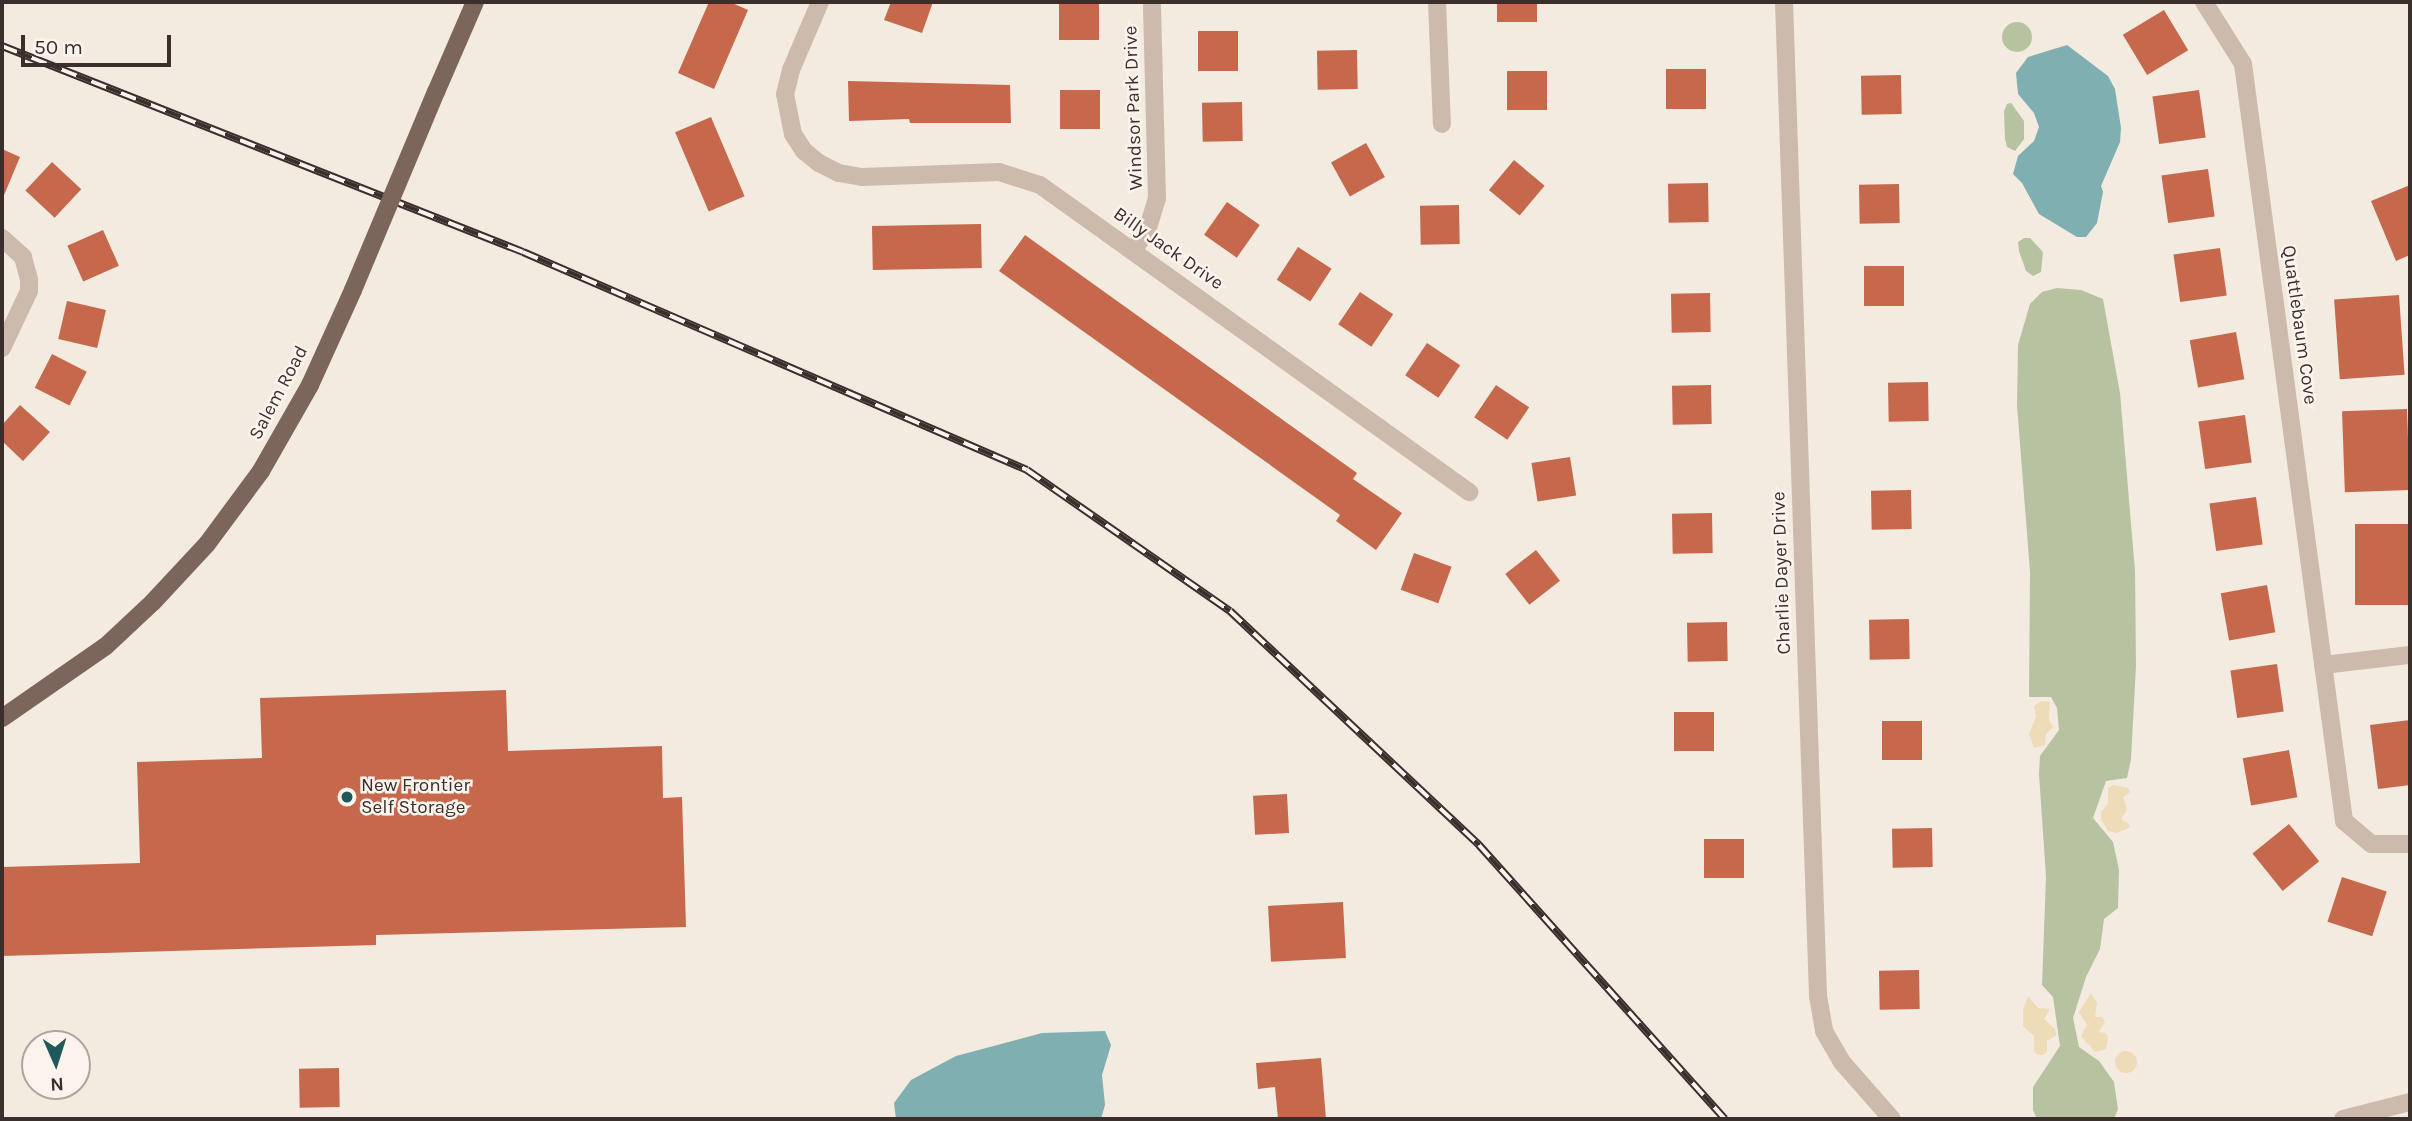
<!DOCTYPE html>
<html>
<head>
<meta charset="utf-8">
<style>
	body { margin:0 }
	#map { position:relative; width:2412px; height:1121px; overflow:hidden; background:#f3eae0; font-family:Karla,sans-serif }
	div>[style] { position:absolute }
	.green>* { inset:0; background:#b7c3a0 }
	.round { border-radius:50% }
	.sand>* { inset:0; background:#eedbb8 }
	.water>* { inset:0; background:#7fafb1 }
	.building>* { inset:0; background:#c6684c; transform-origin:0 0 }
	.minor>* { height:18px; margin:-9px; padding:0 9px; transform-origin:9px; border-radius:9px; background:#ccbaac }
	.major>* { height:18px; margin:-9px; padding:0 9px; transform-origin:9px; border-radius:9px; background:#7c665c }
	.rail>* { height:8px; margin-top:-4px; transform-origin:0; background:repeating-linear-gradient(90deg,#fbf4ed 0 16px,#3a2f2b 0 32px); box-sizing:border-box; border-block:2px solid #3a2f2b }
	.major-bridge>* { height:18px; margin:-9px; padding:0 9px; transform-origin:9px; border-radius:9px; background:#7c665c }
	.dots>* { width:19px; height:19px; translate:-50% -50%; box-sizing:border-box; border:4px solid #fbf4ed; border-radius:50% }
	span { translate:-50% -50%; white-space:nowrap; text-align:center; line-height:1.15; -webkit-text-stroke:5px #fbf4ed; paint-order:stroke }
	.street-label { font-size:19px; color:#3a2f2b }
	.poi-label { font-size:19px; color:#3a2f2b }
	.left { translate:0 -50%; text-align:left }
	.frame { position:absolute; inset:0; border:4px solid #3a2f2b; pointer-events:none }
	.north { position:absolute; left:21px; top:1030px; width:70px; height:70px; box-sizing:border-box; background:#fbf4ed; border:2px solid #aea59f; border-radius:50%; rotate:177deg; font-size:19px; font-weight:700; line-height:28px; text-align:center; color:#3a2f2b }
	.north::after { content:''; display:block; margin:auto; width:24px; height:32px; background:#20595c; clip-path:polygon(50% 0,100% 100%,50% 72%,0 100%) }
	.scale { position:absolute; left:21px; top:35px; width:150px; height:32px; box-sizing:border-box; border:4px solid #3a2f2b; border-top:0; padding-left:9px; font-size:21px; line-height:24px; white-space:nowrap; color:#3a2f2b; -webkit-text-stroke:5px #fbf4ed; paint-order:stroke }
</style>
</head>
<body>
<div id="map">
	<div class="green">
		<i class="round" style="left:2002px;top:22px;width:30px;height:30px"></i>
		<i style="clip-path:polygon(2011px 103px,2024px 121px,2024px 139px,2015px 151px,2007px 147px,2005px 139px,2004px 111px,2007px 104px)"></i>
		<i style="clip-path:polygon(2024px 238px,2030px 238px,2043px 252px,2041px 272px,2033px 276px,2026px 271px,2019px 251px,2018px 242px)"></i>
		<i style="clip-path:polygon(2057px 288px,2081px 290px,2103px 299px,2120px 393px,2135px 571px,2136px 666px,2131px 759px,2127px 778px,2106px 781px,2093px 818px,2113px 842px,2119px 870px,2118px 908px,2104px 919px,2100px 949px,2086px 977px,2073px 1018px,2079px 1047px,2099px 1061px,2114px 1082px,2118px 1109px,2114px 1119px,2037px 1119px,2033px 1110px,2033px 1087px,2060px 1046px,2053px 997px,2042px 985px,2046px 877px,2039px 774px,2040px 756px,2059px 730px,2057px 708px,2051px 697px,2029px 697px,2030px 572px,2017px 405px,2018px 345px,2030px 304px,2042px 292px)"></i>
	</div>
	<div class="sand">
		<i style="clip-path:polygon(2041px 701px,2050px 702px,2049px 720px,2053px 727px,2046px 734px,2045px 745px,2034px 748px,2029px 734px,2036px 717px,2034px 706px)"></i>
		<i style="clip-path:polygon(2113px 785px,2128px 788px,2130px 792px,2123px 797px,2127px 810px,2121px 819px,2130px 825px,2129px 828px,2117px 833px,2108px 831px,2101px 819px,2101px 812px,2108px 803px,2108px 788px)"></i>
		<i style="clip-path:polygon(2091px 993px,2097px 1003px,2095px 1017px,2102px 1017px,2105px 1022px,2099px 1032px,2106px 1033px,2108px 1038px,2106px 1049px,2095px 1052px,2081px 1036px,2087px 1025px,2079px 1012px)"></i>
		<i style="clip-path:polygon(2028px 996px,2038px 1008px,2050px 1009px,2044px 1019px,2055px 1029px,2056px 1035px,2047px 1041px,2047px 1052px,2043px 1055px,2038px 1055px,2034px 1051px,2034px 1036px,2023px 1026px,2023px 1009px)"></i>
		<i class="round" style="left:2115px;top:1051px;width:22px;height:22px"></i>
	</div>
	<div class="water">
		<i style="clip-path:polygon(2067px 45px,2108px 76px,2115px 89px,2121px 128px,2120px 142px,2101px 186px,2103px 192px,2097px 223px,2086px 237px,2077px 237px,2039px 214px,2022px 183px,2013px 174px,2018px 156px,2034px 141px,2039px 127px,2034px 113px,2018px 94px,2016px 73px,2028px 57px)"></i>
		<i style="clip-path:polygon(1105px 1031px,1111px 1045px,1102px 1075px,1105px 1105px,1101px 1119px,896px 1119px,894px 1103px,911px 1080px,956px 1056px,1042px 1033px)"></i>
	</div>
	<div class="building">
		<i style="clip-path:polygon(709px 2px,730px 2px,748px 10px,714px 89px,678px 73px)"></i>
		<i style="clip-path:polygon(891px 2px,933px 2px,922px 33px,884px 20px)"></i>
		<i style="left:1059px;top:2px;width:40px;height:38px"></i>
		<i style="left:1497px;top:2px;width:40px;height:20px"></i>
		<i style="left:2164px;top:10px;width:47px;height:48px;rotate:59deg"></i>
		<i style="left:1238px;top:31px;width:40px;height:40px;rotate:90deg"></i>
		<i style="left:1357px;top:50px;width:39px;height:40px;rotate:89deg"></i>
		<i style="left:1666px;top:69px;width:40px;height:40px"></i>
		<i style="left:1547px;top:71px;width:39px;height:40px;rotate:90deg"></i>
		<i style="left:1901px;top:75px;width:39px;height:40px;rotate:89deg"></i>
		<i style="clip-path:polygon(848px 81px,1010px 85px,1011px 123px,910px 123px,909px 119px,849px 121px)"></i>
		<i style="left:1100px;top:90px;width:39px;height:40px;rotate:90deg"></i>
		<i style="left:2199px;top:90px;width:48px;height:47px;rotate:82deg"></i>
		<i style="left:1242px;top:102px;width:39px;height:40px;rotate:89deg"></i>
		<i style="left:711px;top:117px;width:86px;height:39px;rotate:67deg"></i>
		<i style="left:1366px;top:143px;width:39px;height:40px;rotate:61deg"></i>
		<i style="clip-path:polygon(2px 149px,20px 157px,2px 200px)"></i>
		<i style="left:1514px;top:160px;width:40px;height:39px;rotate:40deg"></i>
		<i style="left:52px;top:162px;width:40px;height:39px;rotate:43deg"></i>
		<i style="left:2208px;top:169px;width:48px;height:47px;rotate:82deg"></i>
		<i style="left:1708px;top:183px;width:39px;height:40px;rotate:89deg"></i>
		<i style="left:1899px;top:184px;width:39px;height:40px;rotate:89deg"></i>
		<i style="clip-path:polygon(2410px 185px,2410px 255px,2396px 261px,2371px 201px)"></i>
		<i style="left:1227px;top:202px;width:40px;height:40px;rotate:35deg"></i>
		<i style="left:1459px;top:205px;width:39px;height:39px;rotate:89deg"></i>
		<i style="left:981px;top:224px;width:44px;height:109px;rotate:89deg"></i>
		<i style="left:103px;top:230px;width:39px;height:39px;rotate:66deg"></i>
		<i style="clip-path:polygon(1025px 235px,1357px 473px,1353px 479px,1402px 513px,1376px 550px,1336px 521px,1340px 515px,999px 271px)"></i>
		<i style="left:1298px;top:247px;width:40px;height:39px;rotate:33deg"></i>
		<i style="left:2220px;top:248px;width:48px;height:47px;rotate:82deg"></i>
		<i style="left:1864px;top:266px;width:40px;height:40px"></i>
		<i style="left:1360px;top:292px;width:40px;height:39px;rotate:34deg"></i>
		<i style="left:1710px;top:293px;width:39px;height:39px;rotate:89deg"></i>
		<i style="left:2399px;top:295px;width:80px;height:65px;rotate:86deg"></i>
		<i style="left:67px;top:301px;width:40px;height:39px;rotate:13deg"></i>
		<i style="left:2236px;top:332px;width:48px;height:47px;rotate:80deg"></i>
		<i style="left:1427px;top:343px;width:40px;height:39px;rotate:34deg"></i>
		<i style="left:52px;top:354px;width:39px;height:38px;rotate:27deg"></i>
		<i style="left:1928px;top:382px;width:39px;height:40px;rotate:89deg"></i>
		<i style="left:1496px;top:385px;width:40px;height:39px;rotate:34deg"></i>
		<i style="left:1711px;top:385px;width:39px;height:39px;rotate:89deg"></i>
		<i style="clip-path:polygon(20px 405px,50px 432px,23px 461px,2px 441px,2px 425px)"></i>
		<i style="left:2407px;top:409px;width:81px;height:65px;rotate:88deg"></i>
		<i style="left:2245px;top:415px;width:48px;height:47px;rotate:82deg"></i>
		<i style="left:1570px;top:457px;width:39px;height:39px;rotate:81deg"></i>
		<i style="left:1911px;top:490px;width:39px;height:40px;rotate:89deg"></i>
		<i style="left:2256px;top:497px;width:48px;height:47px;rotate:82deg"></i>
		<i style="left:1712px;top:513px;width:40px;height:40px;rotate:89deg"></i>
		<i style="left:2410px;top:524px;width:81px;height:55px;rotate:90deg"></i>
		<i style="left:1536px;top:550px;width:39px;height:39px;rotate:52deg"></i>
		<i style="left:1414px;top:553px;width:40px;height:39px;rotate:20deg"></i>
		<i style="left:2267px;top:585px;width:48px;height:47px;rotate:80deg"></i>
		<i style="left:1909px;top:619px;width:40px;height:40px;rotate:89deg"></i>
		<i style="left:1727px;top:622px;width:39px;height:40px;rotate:89deg"></i>
		<i style="left:2277px;top:664px;width:48px;height:47px;rotate:82deg"></i>
		<i style="clip-path:polygon(506px 690px,508px 751px,662px 746px,663px 798px,682px 797px,686px 927px,376px 935px,376px 945px,2px 956px,2px 867px,140px 863px,137px 762px,262px 758px,260px 698px)"></i>
		<i style="left:1714px;top:712px;width:39px;height:40px;rotate:90deg"></i>
		<i style="clip-path:polygon(2410px 720px,2410px 785px,2378px 789px,2370px 725px)"></i>
		<i style="left:1922px;top:721px;width:39px;height:40px;rotate:90deg"></i>
		<i style="left:2289px;top:750px;width:48px;height:47px;rotate:80deg"></i>
		<i style="left:1287px;top:794px;width:39px;height:34px;rotate:87deg"></i>
		<i style="left:2289px;top:824px;width:48px;height:47px;rotate:51deg"></i>
		<i style="left:1932px;top:828px;width:39px;height:40px;rotate:89deg"></i>
		<i style="left:1744px;top:839px;width:39px;height:40px;rotate:90deg"></i>
		<i style="left:2342px;top:877px;width:47px;height:47px;rotate:18deg"></i>
		<i style="left:1343px;top:902px;width:56px;height:75px;rotate:87deg"></i>
		<i style="left:1919px;top:970px;width:39px;height:40px;rotate:89deg"></i>
		<i style="clip-path:polygon(1321px 1058px,1326px 1119px,1278px 1119px,1275px 1087px,1258px 1089px,1256px 1063px)"></i>
		<i style="left:339px;top:1068px;width:39px;height:40px;rotate:89deg"></i>
	</div>
	<div class="minor">
		<i style="left:820px;top:2px;width:74px;rotate:113.1deg"></i>
		<i style="left:791px;top:70px;width:25px;rotate:104deg"></i>
		<i style="left:785px;top:94px;width:41px;rotate:78.7deg"></i>
		<i style="left:793px;top:134px;width:20px;rotate:57deg"></i>
		<i style="left:804px;top:151px;width:19px;rotate:39deg"></i>
		<i style="left:819px;top:163px;width:22px;rotate:27deg"></i>
		<i style="left:839px;top:173px;width:23px;rotate:10deg"></i>
		<i style="left:862px;top:177px;width:137px;rotate:-2.1deg"></i>
		<i style="left:999px;top:172px;width:43px;rotate:17.6deg"></i>
		<i style="left:1040px;top:185px;width:528px;rotate:35.59deg"></i>
		<i style="left:1437px;top:2px;width:122px;rotate:87.7deg"></i>
		<i style="left:1784px;top:2px;width:995px;rotate:88.04deg"></i>
		<i style="left:1818px;top:996px;width:36px;rotate:80deg"></i>
		<i style="left:1824px;top:1031px;width:34px;rotate:60deg"></i>
		<i style="left:1841px;top:1061px;width:77px;rotate:48.7deg"></i>
		<i style="left:2204px;top:2px;width:73px;rotate:57.8deg"></i>
		<i style="left:2243px;top:64px;width:764px;rotate:82.4deg"></i>
		<i style="left:2344px;top:821px;width:35px;rotate:40deg"></i>
		<i style="left:2371px;top:844px;width:39px"></i>
		<i style="left:2px;top:238px;width:28px;rotate:42deg"></i>
		<i style="left:23px;top:257px;width:24px;rotate:75deg"></i>
		<i style="left:29px;top:280px;width:11px;rotate:90deg"></i>
		<i style="left:29px;top:291px;width:63px;rotate:115.3deg"></i>
		<i style="left:1134px;top:249px;width:22px;rotate:-54deg"></i>
		<i style="left:1147px;top:231px;width:34px;rotate:-73deg"></i>
		<i style="left:1157px;top:198px;width:196px;rotate:-91.5deg"></i>
		<i style="left:2323px;top:665px;width:88px;rotate:-6.6deg"></i>
		<i style="left:2343px;top:1119px;width:69px;rotate:-14.2deg"></i>
	</div>
	<div class="major">
		<i style="left:436px;top:92px;width:98px;rotate:-66.6deg"></i>
		<i style="left:2px;top:718px;width:126px;rotate:-34.7deg"></i>
		<i style="left:106px;top:646px;width:64px;rotate:-43.1deg"></i>
		<i style="left:153px;top:602px;width:79px;rotate:-47deg"></i>
		<i style="left:207px;top:544px;width:91px;rotate:-53.5deg"></i>
		<i style="left:261px;top:471px;width:99px;rotate:-60.3deg"></i>
		<i style="left:310px;top:385px;width:104px;rotate:-65.6deg"></i>
	</div>
	<div class="rail">
		<i style="left:2px;top:46px;width:560px;rotate:21.57deg"></i>
		<i style="left:523px;top:252px;width:549px;rotate:23.39deg"></i>
		<i style="left:1027px;top:470px;width:247px;rotate:34.8deg"></i>
		<i style="left:1230px;top:611px;width:342px;rotate:43.2deg"></i>
		<i style="left:1479px;top:845px;width:368px;rotate:48.1deg"></i>
	</div>
	<div class="major-bridge">
		<i style="left:353px;top:290px;width:215px;rotate:-67.3deg"></i>
	</div>
	<div class="dots">
		<i style="left:347px;top:797px;background:#20595c"></i>
	</div>
	<div class="street-label">
		<span style="left:1134px;top:108px;rotate:-92deg">Windsor Park Drive</span>
		<span style="left:1168px;top:249px;rotate:35deg">Billy Jack Drive</span>
		<span style="left:2299px;top:325px;rotate:82deg">Quattlebaum Cove</span>
		<span style="left:279px;top:393px;rotate:-62deg">Salem Road</span>
		<span style="left:1782px;top:573px;rotate:-92deg">Charlie Dayer Drive</span>
	</div>
	<div class="poi-label">
		<span class="left" style="left:361px;top:797px">New Frontier<br>Self Storage</span>
	</div>
	<div class="frame"></div>
	<div class="north">N</div>
	<div class="scale">50 m</div>
</div>
</body>
</html>
